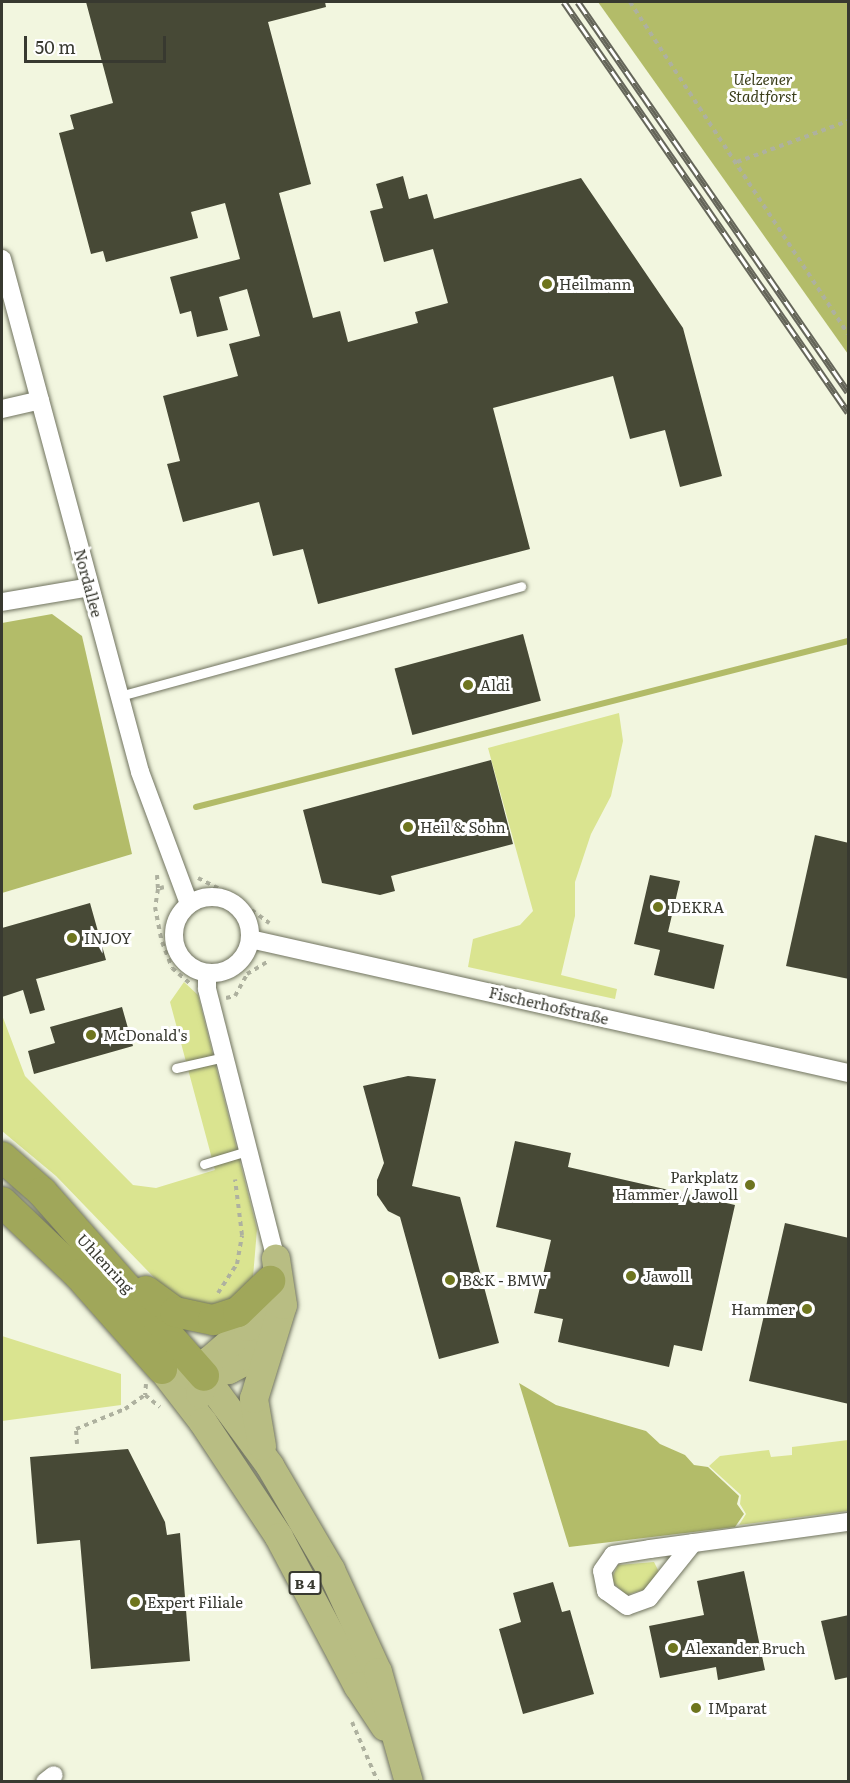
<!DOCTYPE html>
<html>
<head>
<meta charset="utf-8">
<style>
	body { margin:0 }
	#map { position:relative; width:850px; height:1783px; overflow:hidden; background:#f2f6df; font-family:Literata,serif }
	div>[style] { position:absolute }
	.green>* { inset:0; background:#dae490 }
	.forest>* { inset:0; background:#b3bc69 }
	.stream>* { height:6px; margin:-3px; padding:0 3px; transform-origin:3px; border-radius:3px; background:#b2bb68 }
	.building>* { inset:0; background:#474936; transform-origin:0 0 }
	.path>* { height:4px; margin-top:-2px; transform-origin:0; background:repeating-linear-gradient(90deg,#aeb19f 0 4.5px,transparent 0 9px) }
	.roads { filter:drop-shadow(0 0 2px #70735f) drop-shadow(0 0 2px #70735f) }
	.service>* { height:9px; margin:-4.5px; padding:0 4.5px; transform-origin:4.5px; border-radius:4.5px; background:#fff }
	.minor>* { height:18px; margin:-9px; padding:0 9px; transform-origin:9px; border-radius:9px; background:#fff }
	.minor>.ring { margin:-9px; padding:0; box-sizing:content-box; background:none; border:18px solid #fff; border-radius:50% }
	.primary>* { height:28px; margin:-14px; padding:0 14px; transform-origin:14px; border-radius:14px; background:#b8bd83 }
	.trunk>* { height:30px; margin:-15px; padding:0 15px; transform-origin:15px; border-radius:15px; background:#a0a75a }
	.rail>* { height:7px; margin-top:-3.5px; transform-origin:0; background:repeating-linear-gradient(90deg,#fff 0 14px,#65665a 0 28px); box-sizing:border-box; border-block:2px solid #65665a }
	.dots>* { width:16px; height:16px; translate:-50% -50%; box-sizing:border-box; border:3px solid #fff; border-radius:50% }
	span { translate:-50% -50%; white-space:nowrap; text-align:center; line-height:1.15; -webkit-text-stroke:6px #fff; paint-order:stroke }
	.shield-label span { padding:2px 4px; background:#fff; border:2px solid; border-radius:4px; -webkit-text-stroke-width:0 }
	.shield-label { font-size:14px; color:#383930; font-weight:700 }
	.park-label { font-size:15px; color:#3b3e1b; font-style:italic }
	.poi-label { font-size:15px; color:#383930 }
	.left { translate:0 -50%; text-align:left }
	.right { translate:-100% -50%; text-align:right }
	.street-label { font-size:15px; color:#383930 }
	.frame { position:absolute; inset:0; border:3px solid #383930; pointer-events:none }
	.scale { position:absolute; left:24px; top:36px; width:142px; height:27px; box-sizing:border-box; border:3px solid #383930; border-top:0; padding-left:8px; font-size:18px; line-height:21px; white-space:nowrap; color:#383930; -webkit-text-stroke:4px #fff; paint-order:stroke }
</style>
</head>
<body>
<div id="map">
	<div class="green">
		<i style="clip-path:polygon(619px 713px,623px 741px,611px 796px,591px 834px,575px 882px,575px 916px,561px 975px,617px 989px,615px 999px,468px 967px,473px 939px,520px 925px,533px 911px,488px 748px)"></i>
		<i style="clip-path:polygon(184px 982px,198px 995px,257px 1229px,253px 1277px,229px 1303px,211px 1306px,171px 1295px,56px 1176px,2px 1131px,2px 1015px,25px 1076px,133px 1185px,156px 1188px,215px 1170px,170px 1002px)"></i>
		<i style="clip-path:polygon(2px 1336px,121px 1374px,121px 1405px,2px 1421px)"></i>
		<i style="clip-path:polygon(848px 1440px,848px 1511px,739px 1525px,746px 1514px,740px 1504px,741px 1495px,709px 1466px,720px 1456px,769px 1450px,771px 1457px,792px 1455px,792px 1447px)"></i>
		<i style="clip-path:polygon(654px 1562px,659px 1572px,649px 1588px,626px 1595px,611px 1580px,618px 1565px)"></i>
	</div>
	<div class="forest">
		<i style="clip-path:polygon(598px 2px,848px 2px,848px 354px)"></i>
		<i style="clip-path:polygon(52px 614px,82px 636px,132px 854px,2px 893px,2px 623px)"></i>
		<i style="clip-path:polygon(519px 1383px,556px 1405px,646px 1431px,660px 1444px,685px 1455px,694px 1465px,708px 1467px,739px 1496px,737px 1504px,744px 1514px,735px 1527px,569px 1547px)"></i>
	</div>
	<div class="stream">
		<i style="left:196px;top:807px;width:673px;rotate:-14.28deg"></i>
	</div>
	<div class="building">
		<i style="clip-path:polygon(86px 2px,325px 2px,326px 7px,268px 22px,311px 184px,279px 193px,313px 318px,340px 311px,348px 342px,418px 323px,415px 312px,448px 303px,433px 249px,384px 262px,370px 211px,383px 208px,376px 184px,403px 176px,409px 199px,427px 194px,434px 219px,581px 178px,683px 328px,722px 476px,680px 487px,665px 430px,630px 439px,613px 376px,493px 408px,530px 549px,318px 604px,303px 549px,273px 556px,259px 502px,183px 522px,167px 464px,180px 461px,163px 396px,238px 376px,229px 344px,260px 336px,247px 289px,219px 297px,228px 330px,197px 337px,191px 311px,180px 314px,170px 277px,240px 259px,225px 203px,191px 212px,198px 238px,106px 262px,103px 251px,91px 254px,59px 133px,74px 129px,70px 115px,113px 103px)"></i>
		<i style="left:523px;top:634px;width:69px;height:133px;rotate:75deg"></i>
		<i style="clip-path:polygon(491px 760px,513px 844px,391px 876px,395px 891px,380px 895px,322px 883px,303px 810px)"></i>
		<i style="clip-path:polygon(815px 835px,849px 843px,849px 979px,786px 966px)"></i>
		<i style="clip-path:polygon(650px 875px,680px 881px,668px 932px,724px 945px,714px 989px,654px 975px,660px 950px,634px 944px)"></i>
		<i style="clip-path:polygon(90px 903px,106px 960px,36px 979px,45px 1010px,30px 1014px,23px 990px,2px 997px,2px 928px)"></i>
		<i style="clip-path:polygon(122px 1007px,133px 1046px,34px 1074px,28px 1051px,55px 1043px,50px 1027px)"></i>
		<i style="clip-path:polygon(408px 1076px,436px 1079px,412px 1186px,460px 1197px,499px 1343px,439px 1359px,400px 1217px,388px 1211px,377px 1195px,377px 1180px,384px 1163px,363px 1086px)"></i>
		<i style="clip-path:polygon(515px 1141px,571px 1153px,568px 1167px,735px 1205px,702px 1351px,674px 1345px,669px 1367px,558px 1342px,563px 1319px,534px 1313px,551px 1240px,496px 1227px)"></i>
		<i style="clip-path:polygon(785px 1223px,849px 1238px,849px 1404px,749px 1381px)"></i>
		<i style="clip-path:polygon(128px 1449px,165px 1522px,167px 1535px,180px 1533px,190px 1661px,91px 1669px,80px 1540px,37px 1544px,30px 1457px)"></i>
		<i style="clip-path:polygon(744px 1571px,765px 1670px,718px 1680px,716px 1667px,660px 1678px,649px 1626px,704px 1615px,697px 1581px)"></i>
		<i style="clip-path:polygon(553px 1582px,562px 1612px,570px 1610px,594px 1694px,523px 1714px,499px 1629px,521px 1622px,513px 1593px)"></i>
		<i style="clip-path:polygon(849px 1615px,849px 1677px,835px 1680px,821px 1621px)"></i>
	</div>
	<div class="path">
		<i style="left:630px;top:2px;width:397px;rotate:56.7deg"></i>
		<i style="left:737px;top:162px;width:118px;rotate:-20.3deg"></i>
		<i style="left:157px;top:875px;width:14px;rotate:86deg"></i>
		<i style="left:198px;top:878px;width:36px;rotate:27deg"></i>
		<i style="left:230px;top:894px;width:49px;rotate:36.6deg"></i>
		<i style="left:164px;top:887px;width:6px;rotate:162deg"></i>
		<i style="left:158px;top:889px;width:18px;rotate:99deg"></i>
		<i style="left:155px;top:907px;width:36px;rotate:79deg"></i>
		<i style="left:162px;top:942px;width:28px;rotate:69deg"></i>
		<i style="left:172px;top:968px;width:23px;rotate:41deg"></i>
		<i style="left:226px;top:998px;width:9px;rotate:-13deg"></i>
		<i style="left:235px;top:996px;width:25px;rotate:-61deg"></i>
		<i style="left:247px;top:974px;width:23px;rotate:-31deg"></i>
		<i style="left:218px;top:1293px;width:35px;rotate:-57deg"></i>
		<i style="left:237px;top:1264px;width:29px;rotate:-80deg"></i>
		<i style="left:242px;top:1235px;width:56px;rotate:-97.1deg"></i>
		<i style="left:146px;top:1384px;width:11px;rotate:95deg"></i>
		<i style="left:145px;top:1395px;width:19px;rotate:39deg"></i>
		<i style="left:77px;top:1444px;width:15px;rotate:-94deg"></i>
		<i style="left:76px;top:1429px;width:53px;rotate:-22.2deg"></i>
		<i style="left:125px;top:1409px;width:24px;rotate:-35deg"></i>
		<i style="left:352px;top:1722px;width:65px;rotate:66.6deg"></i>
	</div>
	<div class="roads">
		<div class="service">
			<i style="left:120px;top:696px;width:416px;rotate:-15.3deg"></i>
			<i style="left:176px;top:1068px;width:49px;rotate:-12.9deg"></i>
			<i style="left:204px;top:1164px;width:45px;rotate:-16.8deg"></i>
		</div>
		<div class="minor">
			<i style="left:2px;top:259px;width:531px;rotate:74.94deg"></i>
			<i style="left:140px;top:772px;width:141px;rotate:69.6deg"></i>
			<i style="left:2px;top:409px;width:39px;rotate:-13deg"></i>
			<i style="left:2px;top:602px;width:89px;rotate:-9.7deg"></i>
			<i class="ring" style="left:174px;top:897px;width:58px;height:58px"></i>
			<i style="left:250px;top:939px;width:613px;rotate:12.63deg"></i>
			<i style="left:207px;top:973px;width:16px;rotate:90deg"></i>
			<i style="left:207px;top:989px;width:279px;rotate:75.7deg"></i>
			<i style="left:693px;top:1543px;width:70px;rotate:128.7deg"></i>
			<i style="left:649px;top:1598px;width:23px;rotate:160deg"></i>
			<i style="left:627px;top:1606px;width:26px;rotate:-144deg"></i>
			<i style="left:606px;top:1591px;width:20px;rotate:-101deg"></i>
			<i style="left:602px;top:1571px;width:19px;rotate:-55deg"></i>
			<i style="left:613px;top:1555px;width:37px;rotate:-9deg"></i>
			<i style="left:650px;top:1549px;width:200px;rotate:-7.8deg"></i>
			<i style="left:45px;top:1782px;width:11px;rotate:-38deg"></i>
		</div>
		<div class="primary">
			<i style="left:162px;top:1369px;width:67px;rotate:52.3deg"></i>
			<i style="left:203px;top:1422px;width:138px;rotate:56.5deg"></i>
			<i style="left:279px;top:1537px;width:169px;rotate:62.1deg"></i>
			<i style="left:358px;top:1686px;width:49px;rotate:56.6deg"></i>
			<i style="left:188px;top:1375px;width:41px;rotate:-7deg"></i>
			<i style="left:229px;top:1370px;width:26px;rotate:-28deg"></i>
			<i style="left:252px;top:1358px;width:27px;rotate:-45deg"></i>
			<i style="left:204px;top:1376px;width:112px;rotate:53.7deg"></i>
			<i style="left:270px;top:1466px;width:121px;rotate:59.6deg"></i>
			<i style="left:331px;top:1570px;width:112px;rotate:65.3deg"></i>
			<i style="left:378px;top:1672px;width:114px;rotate:74.3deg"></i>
			<i style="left:200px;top:1394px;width:35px;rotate:-74deg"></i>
			<i style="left:210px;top:1360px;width:50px;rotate:-41deg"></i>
			<i style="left:248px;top:1327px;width:50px;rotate:-63.9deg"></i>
			<i style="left:262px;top:1446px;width:48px;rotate:-99.7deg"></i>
			<i style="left:254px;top:1399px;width:98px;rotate:-72.9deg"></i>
			<i style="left:283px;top:1305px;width:47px;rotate:-98.7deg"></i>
		</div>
		<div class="trunk">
			<i style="left:2px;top:1157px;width:53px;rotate:41.2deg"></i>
			<i style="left:42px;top:1192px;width:245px;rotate:48.6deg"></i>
			<i style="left:2px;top:1202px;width:105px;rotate:43.5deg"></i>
			<i style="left:78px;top:1274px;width:127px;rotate:48.5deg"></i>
			<i style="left:146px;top:1291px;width:36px;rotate:36deg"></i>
			<i style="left:175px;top:1312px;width:39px;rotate:12deg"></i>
			<i style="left:213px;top:1320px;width:26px;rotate:-18deg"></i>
			<i style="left:238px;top:1312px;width:45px;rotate:-44.1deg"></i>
		</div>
	</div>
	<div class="rail">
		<i style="left:564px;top:2px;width:499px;rotate:55.3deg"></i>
		<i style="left:578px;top:2px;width:474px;rotate:55.3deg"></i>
	</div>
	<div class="dots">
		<i style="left:547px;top:284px;background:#6e751e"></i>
		<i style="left:468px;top:685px;background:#6e751e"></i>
		<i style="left:408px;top:827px;background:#6e751e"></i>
		<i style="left:658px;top:907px;background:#6e751e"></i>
		<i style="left:72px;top:938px;background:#6e751e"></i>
		<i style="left:91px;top:1035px;background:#6e751e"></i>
		<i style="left:750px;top:1185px;background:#6e751e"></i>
		<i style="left:631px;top:1276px;background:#6e751e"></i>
		<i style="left:450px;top:1280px;background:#6e751e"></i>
		<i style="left:807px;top:1309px;background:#6e751e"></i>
		<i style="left:135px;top:1602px;background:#6e751e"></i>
		<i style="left:673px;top:1648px;background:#6e751e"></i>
		<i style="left:696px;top:1708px;background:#6e751e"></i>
	</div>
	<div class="shield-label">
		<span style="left:305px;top:1583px">B 4</span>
	</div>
	<div class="park-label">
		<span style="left:763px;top:87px">Uelzener<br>Stadtforst</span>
	</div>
	<div class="poi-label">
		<span class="left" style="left:559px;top:284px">Heilmann</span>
		<span class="left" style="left:480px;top:685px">Aldi</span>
		<span class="left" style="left:420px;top:827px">Heil &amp; Sohn</span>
		<span class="left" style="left:670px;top:907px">DEKRA</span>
		<span class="left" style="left:84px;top:938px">INJOY</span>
		<span class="left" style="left:103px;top:1035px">McDonald's</span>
		<span class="right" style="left:738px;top:1185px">Parkplatz<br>Hammer / Jawoll</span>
		<span class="left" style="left:643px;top:1276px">Jawoll</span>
		<span class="left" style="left:462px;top:1280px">B&amp;K - BMW</span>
		<span class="right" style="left:795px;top:1309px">Hammer</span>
		<span class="left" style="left:147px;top:1602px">Expert Filiale</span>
		<span class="left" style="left:685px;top:1648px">Alexander Bruch</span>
		<span class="left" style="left:708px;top:1708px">IMparat</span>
	</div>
	<div class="street-label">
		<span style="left:89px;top:583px;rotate:75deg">Nordallee</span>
		<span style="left:549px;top:1005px;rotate:13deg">Fischerhofstraße</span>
		<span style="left:106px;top:1263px;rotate:47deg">Uhlenring</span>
	</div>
	<div class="frame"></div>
	<div class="scale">50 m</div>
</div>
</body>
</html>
